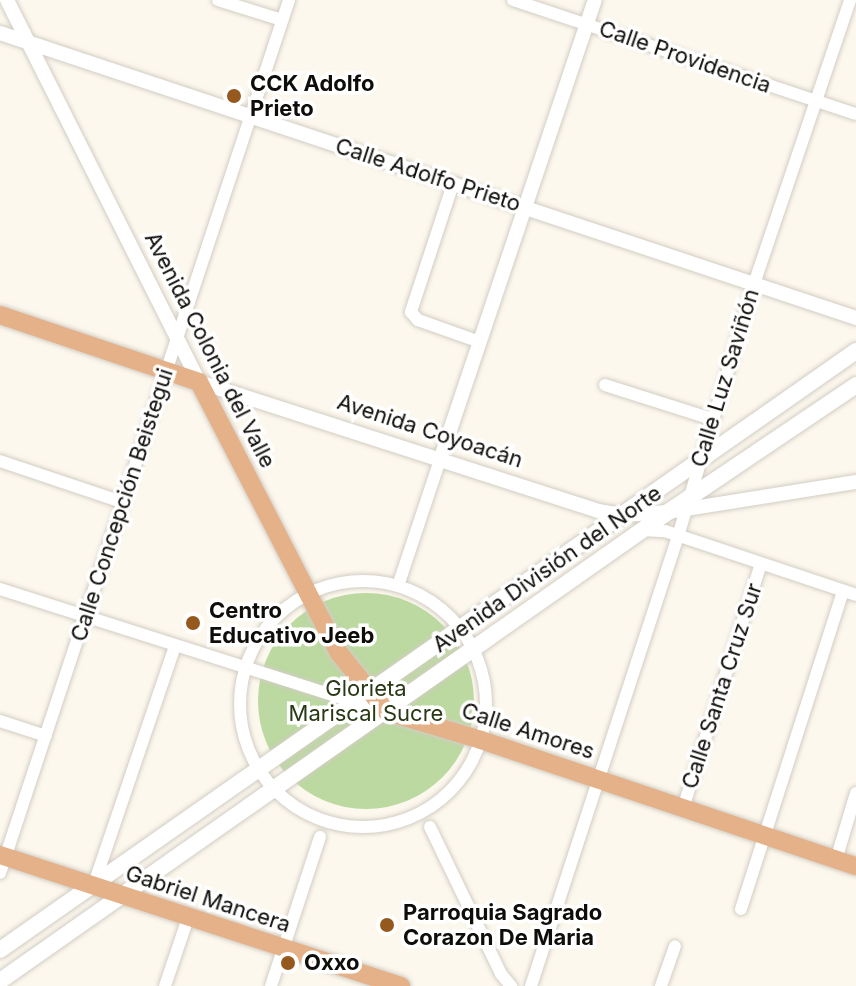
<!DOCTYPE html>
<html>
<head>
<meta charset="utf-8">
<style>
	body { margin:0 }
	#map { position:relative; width:856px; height:986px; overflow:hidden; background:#fdf8ee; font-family:Inter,sans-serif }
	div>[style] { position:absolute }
	.green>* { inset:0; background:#bbd9a0 }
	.round { border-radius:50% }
	.roads { filter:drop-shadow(0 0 2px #d2cdc3) drop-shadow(0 0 2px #d2cdc3) }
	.minor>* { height:12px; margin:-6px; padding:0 6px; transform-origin:6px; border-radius:6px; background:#fff }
	.minor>.ring { margin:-6px; padding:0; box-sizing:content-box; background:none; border:12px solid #fff; border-radius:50% }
	.tertiary>* { height:14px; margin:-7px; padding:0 7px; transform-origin:7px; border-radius:7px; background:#fff }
	.secondary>* { height:16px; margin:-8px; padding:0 8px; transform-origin:8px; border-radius:8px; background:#fff }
	.primary>* { height:18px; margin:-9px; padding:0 9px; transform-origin:9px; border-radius:9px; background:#e5b189 }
	.dots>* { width:22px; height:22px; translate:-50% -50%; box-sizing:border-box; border:4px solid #fff; border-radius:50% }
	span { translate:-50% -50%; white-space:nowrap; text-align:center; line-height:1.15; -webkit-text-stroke:7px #fff; paint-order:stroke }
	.street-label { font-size:22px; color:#0e0d0a }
	.poi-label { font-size:22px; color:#0e0d0a; font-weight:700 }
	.left { translate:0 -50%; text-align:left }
	.park-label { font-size:22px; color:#283914 }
</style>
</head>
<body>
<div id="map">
	<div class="green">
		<i class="round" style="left:258px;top:593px;width:216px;height:216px"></i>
	</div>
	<div class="roads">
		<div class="minor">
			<i style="left:218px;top:0;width:67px;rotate:17.4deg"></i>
			<i style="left:513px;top:0;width:361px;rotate:18.4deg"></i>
			<i style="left:453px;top:184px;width:135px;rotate:108.2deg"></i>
			<i style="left:411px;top:312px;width:11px;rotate:49deg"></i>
			<i style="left:418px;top:320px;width:66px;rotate:19.5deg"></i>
			<i style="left:605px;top:385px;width:112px;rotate:17.6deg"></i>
			<i style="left:0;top:461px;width:129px;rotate:18.6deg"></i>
			<i style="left:643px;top:530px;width:22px;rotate:3deg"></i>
			<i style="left:665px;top:531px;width:201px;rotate:18.5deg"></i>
			<i class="ring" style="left:240px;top:581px;width:234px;height:234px"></i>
			<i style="left:398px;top:586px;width:133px;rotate:-71.6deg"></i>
			<i style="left:0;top:589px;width:405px;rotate:17.7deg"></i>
			<i style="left:0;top:721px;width:48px;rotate:18.1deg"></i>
			<i style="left:683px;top:808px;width:256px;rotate:-72.3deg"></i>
			<i style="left:430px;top:827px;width:163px;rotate:64.2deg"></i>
			<i style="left:501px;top:974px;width:16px;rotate:50deg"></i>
			<i style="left:836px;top:860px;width:70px;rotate:-73.4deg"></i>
			<i style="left:0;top:873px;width:920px;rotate:-71.68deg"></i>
			<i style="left:93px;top:887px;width:255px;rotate:-71.2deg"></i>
			<i style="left:741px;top:909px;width:334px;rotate:-72.2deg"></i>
			<i style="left:165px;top:986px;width:72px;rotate:-71.3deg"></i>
			<i style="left:271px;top:986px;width:157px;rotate:-71.8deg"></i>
			<i style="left:531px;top:986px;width:473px;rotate:-71.9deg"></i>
			<i style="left:678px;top:536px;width:263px;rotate:-73.2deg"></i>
			<i style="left:754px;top:284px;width:300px;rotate:-71.3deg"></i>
			<i style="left:661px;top:986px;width:42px;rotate:-70.7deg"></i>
		</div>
		<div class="tertiary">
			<i style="left:7px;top:0;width:428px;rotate:63.3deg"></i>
			<i style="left:199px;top:382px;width:419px;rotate:17.9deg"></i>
			<i style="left:598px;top:511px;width:26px;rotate:9deg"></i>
			<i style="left:624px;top:515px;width:44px;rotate:-3.9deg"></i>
			<i style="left:668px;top:512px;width:190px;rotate:-9.1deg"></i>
			<i style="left:0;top:33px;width:902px;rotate:18.41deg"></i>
			<i style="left:440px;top:460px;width:485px;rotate:-71.4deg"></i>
		</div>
		<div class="secondary">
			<i style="left:0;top:950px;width:1045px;rotate:-34.98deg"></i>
			<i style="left:0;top:981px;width:816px;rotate:-35.07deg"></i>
			<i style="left:668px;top:512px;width:227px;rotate:-34deg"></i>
		</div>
		<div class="primary">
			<i style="left:0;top:315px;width:210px;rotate:18.6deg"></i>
			<i style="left:199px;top:382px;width:305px;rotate:62.7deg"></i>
			<i style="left:339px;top:653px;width:76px;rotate:50.9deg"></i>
			<i style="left:387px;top:712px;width:98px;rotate:16.6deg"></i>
			<i style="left:481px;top:740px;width:396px;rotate:18.6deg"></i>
			<i style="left:0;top:855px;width:422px;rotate:18.1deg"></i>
		</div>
	</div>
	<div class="dots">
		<i style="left:234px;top:96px;background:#96591d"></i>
		<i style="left:193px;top:623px;background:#96591d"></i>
		<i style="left:387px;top:925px;background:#96591d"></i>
		<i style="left:288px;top:963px;background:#96591d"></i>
	</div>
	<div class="street-label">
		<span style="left:685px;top:57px;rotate:19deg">Calle Providencia</span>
		<span style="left:428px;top:175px;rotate:18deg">Calle Adolfo Prieto</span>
		<span style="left:210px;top:350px;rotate:63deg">Avenida Colonia del Valle</span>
		<span style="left:725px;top:378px;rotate:-73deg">Calle Luz Saviñón</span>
		<span style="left:430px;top:431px;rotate:18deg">Avenida Coyoacán</span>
		<span style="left:122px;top:505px;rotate:-72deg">Calle Concepción Beistegui</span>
		<span style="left:547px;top:569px;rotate:-35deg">Avenida División del Norte</span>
		<span style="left:722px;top:686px;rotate:-72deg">Calle Santa Cruz Sur</span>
		<span style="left:528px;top:731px;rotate:18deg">Calle Amores</span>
		<span style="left:208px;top:899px;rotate:18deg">Gabriel Mancera</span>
	</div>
	<div class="poi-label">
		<span class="left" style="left:250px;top:96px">CCK Adolfo<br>Prieto</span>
		<span class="left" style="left:209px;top:623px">Centro<br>Educativo Jeeb</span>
		<span class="left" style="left:403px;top:925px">Parroquia Sagrado<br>Corazon De Maria</span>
		<span class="left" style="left:304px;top:963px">Oxxo</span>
	</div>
	<div class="park-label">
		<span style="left:366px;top:701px">Glorieta<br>Mariscal Sucre</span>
	</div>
</div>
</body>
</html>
